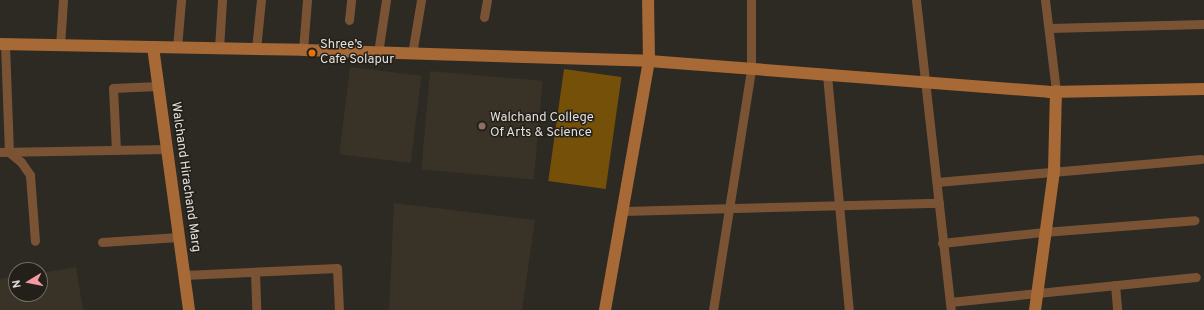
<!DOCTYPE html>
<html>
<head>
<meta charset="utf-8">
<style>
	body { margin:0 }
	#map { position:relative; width:1204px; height:310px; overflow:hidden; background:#2d2923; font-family:Overpass,sans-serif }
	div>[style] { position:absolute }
	.built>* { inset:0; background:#393227; transform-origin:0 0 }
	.building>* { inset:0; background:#755008; transform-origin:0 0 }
	.street>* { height:9px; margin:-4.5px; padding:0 4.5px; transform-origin:4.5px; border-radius:4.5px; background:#7a5335 }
	.secondary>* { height:12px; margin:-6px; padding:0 6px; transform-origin:6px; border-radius:6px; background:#a76936 }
	.dots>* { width:11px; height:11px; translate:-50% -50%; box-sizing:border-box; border:2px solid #231f19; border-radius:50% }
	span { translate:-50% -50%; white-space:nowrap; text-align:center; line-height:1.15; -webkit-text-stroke:3px #231f19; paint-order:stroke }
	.poi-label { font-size:13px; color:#e3e0dc }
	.left { translate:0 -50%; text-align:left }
	.street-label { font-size:13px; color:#e3e0dc }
	.north { position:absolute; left:8px; top:262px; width:40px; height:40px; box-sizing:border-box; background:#231f19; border:1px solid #706c67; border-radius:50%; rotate:260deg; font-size:11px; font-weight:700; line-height:16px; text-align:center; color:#e3e0dc }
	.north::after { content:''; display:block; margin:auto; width:14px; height:18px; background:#f49aa3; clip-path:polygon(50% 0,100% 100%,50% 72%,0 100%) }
</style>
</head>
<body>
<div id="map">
	<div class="built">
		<i style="left:350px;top:67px;width:72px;height:88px;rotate:7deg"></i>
		<i style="left:430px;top:71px;width:113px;height:99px;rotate:5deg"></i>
		<i style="clip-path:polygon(394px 203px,535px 220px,522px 310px,389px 310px)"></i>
		<i style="clip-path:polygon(76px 267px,83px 310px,0 310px,0 279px,16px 276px,16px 294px,40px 294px,40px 273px)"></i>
	</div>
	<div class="building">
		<i style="left:564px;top:69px;width:58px;height:113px;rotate:8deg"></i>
	</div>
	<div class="street">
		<i style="left:916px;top:0;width:312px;rotate:83.6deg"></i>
		<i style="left:1045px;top:0;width:92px;rotate:83.1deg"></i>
		<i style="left:484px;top:17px;width:17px;rotate:-80deg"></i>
		<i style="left:349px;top:20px;width:20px;rotate:-84deg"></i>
		<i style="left:1049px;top:28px;width:155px;rotate:-1.5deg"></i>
		<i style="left:5px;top:44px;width:108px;rotate:87.9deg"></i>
		<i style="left:9px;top:152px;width:16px;rotate:40deg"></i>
		<i style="left:21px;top:162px;width:16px;rotate:55deg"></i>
		<i style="left:30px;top:175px;width:66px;rotate:85.7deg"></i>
		<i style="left:60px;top:46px;width:46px;rotate:-86.3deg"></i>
		<i style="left:177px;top:48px;width:48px;rotate:-85.2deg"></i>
		<i style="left:219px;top:48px;width:48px;rotate:-86.4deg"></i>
		<i style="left:256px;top:49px;width:49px;rotate:-84.2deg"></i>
		<i style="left:303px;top:50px;width:50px;rotate:-85.4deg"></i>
		<i style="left:378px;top:53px;width:54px;rotate:-81.4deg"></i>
		<i style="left:412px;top:54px;width:55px;rotate:-80.5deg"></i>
		<i style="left:827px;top:75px;width:236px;rotate:84.7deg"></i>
		<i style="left:116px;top:150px;width:62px;rotate:-92.8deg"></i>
		<i style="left:113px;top:88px;width:45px;rotate:-2.5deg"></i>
		<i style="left:0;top:152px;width:167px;rotate:-1deg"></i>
		<i style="left:937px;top:182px;width:265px;rotate:-5deg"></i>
		<i style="left:623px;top:211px;width:316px;rotate:-1.5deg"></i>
		<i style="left:102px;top:242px;width:77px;rotate:-3.7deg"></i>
		<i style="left:942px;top:243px;width:103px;rotate:-6.2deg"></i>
		<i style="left:1044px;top:232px;width:151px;rotate:-4.5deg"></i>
		<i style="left:255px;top:272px;width:38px;rotate:88deg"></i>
		<i style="left:184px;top:275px;width:153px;rotate:-2.6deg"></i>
		<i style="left:337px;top:268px;width:42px;rotate:87.3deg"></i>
		<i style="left:1115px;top:285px;width:25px;rotate:85deg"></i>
		<i style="left:950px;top:302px;width:247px;rotate:-5.8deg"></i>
		<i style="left:713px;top:310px;width:244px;rotate:-81deg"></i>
		<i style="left:751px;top:69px;width:69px;rotate:-90deg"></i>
	</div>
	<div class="secondary">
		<i style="left:0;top:44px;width:303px;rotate:1.1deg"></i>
		<i style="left:303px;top:50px;width:346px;rotate:1.8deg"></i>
		<i style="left:649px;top:61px;width:401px;rotate:4.4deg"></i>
		<i style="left:1049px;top:92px;width:155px;rotate:-1.1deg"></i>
		<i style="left:153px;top:47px;width:265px;rotate:82.2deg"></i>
		<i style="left:605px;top:310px;width:253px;rotate:-80deg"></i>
		<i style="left:649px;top:61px;width:61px;rotate:-90.9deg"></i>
		<i style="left:1035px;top:310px;width:140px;rotate:-82.2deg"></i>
		<i style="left:1054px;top:171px;width:80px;rotate:-88.6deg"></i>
	</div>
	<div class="dots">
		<i style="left:312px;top:53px;background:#e8710a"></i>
		<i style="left:482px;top:126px;background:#8d6e63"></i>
	</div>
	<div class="poi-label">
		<span class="left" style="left:320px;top:53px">Shree’s<br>Cafe Solapur</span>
		<span class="left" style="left:490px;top:126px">Walchand College<br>Of Arts &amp; Science</span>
	</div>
	<div class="street-label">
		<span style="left:185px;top:177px;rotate:82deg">Walchand Hirachand Marg</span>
	</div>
	<div class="north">N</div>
</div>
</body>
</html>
